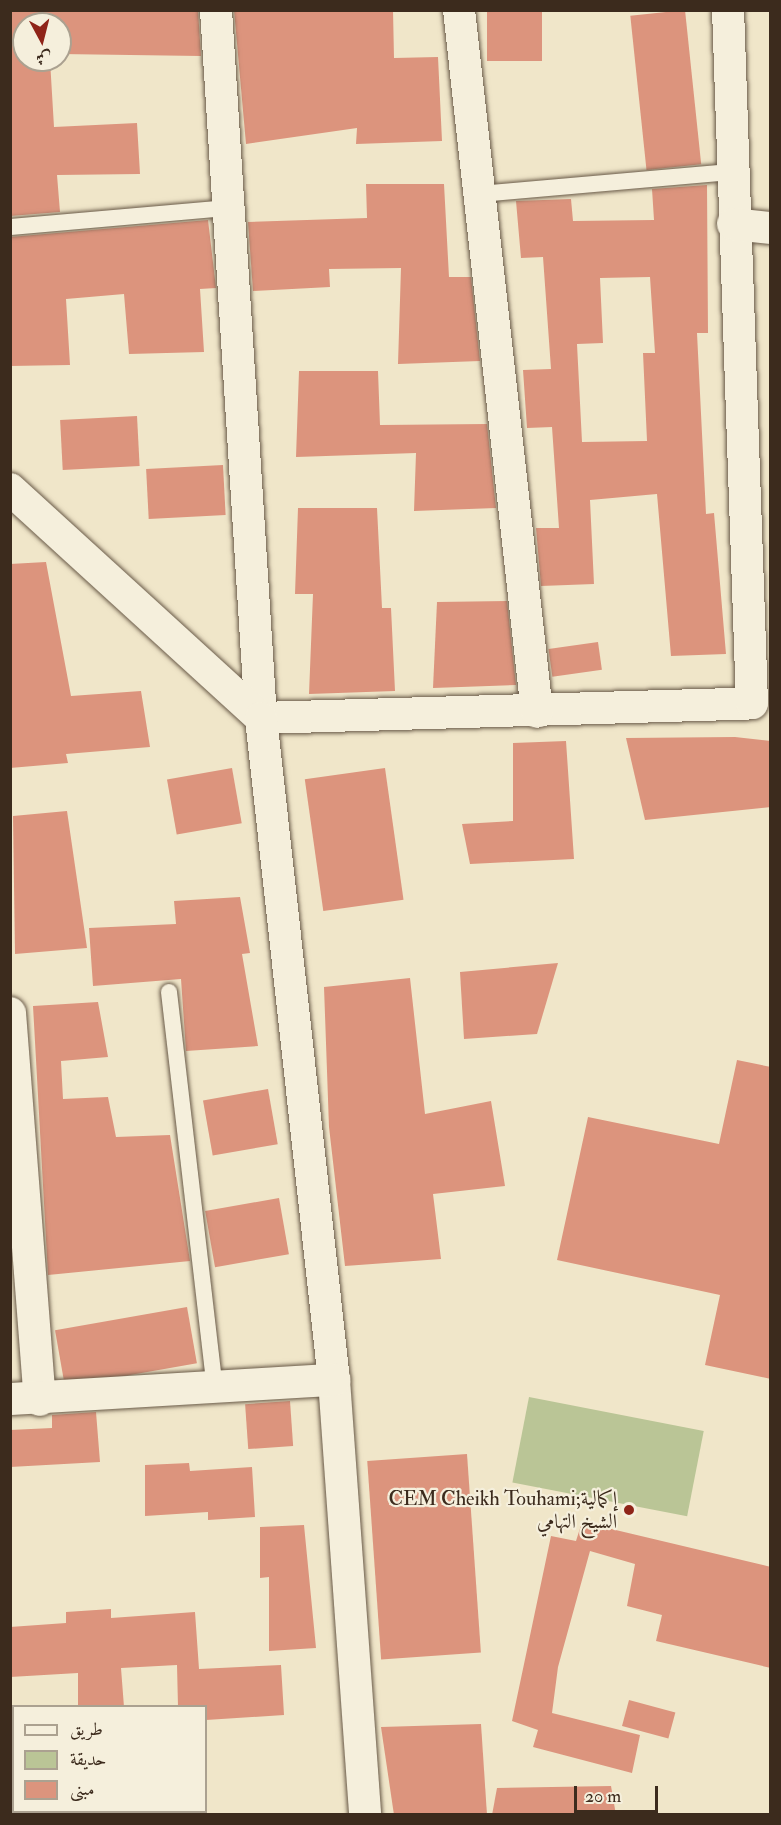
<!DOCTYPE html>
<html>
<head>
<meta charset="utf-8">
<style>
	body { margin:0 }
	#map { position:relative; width:781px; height:1825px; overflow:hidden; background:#f0e6c9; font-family:"IM FELL Double Pica",Amiri,serif }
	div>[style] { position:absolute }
	.green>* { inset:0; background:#bac596; transform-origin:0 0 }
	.building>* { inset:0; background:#dc947d; transform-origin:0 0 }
	.roads { filter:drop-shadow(0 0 2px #695a48) drop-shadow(0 0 2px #695a48) }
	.lane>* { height:16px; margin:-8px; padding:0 8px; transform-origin:8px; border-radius:8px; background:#f5efdc }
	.street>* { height:32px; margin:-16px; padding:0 16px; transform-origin:16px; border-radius:16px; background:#f5efdc }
	.dots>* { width:16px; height:16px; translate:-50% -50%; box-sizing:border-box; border:3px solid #f5efdc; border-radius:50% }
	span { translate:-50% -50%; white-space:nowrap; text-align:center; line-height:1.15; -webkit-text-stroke:4.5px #f5efdc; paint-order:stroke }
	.poi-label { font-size:20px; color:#3c2b1d }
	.right { translate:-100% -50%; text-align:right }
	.frame { position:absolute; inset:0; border:12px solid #3c2b1d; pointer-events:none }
	.legend { position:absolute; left:12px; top:1705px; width:195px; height:108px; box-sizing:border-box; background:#f5efdc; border:2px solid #aba190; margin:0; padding:8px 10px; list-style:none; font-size:18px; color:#3c2b1d }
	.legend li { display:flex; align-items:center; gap:12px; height:30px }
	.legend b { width:30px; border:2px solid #aba190 }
	.north { position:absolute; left:12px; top:12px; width:60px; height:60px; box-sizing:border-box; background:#f5efdc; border:2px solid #aba190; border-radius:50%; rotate:173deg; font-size:16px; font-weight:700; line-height:24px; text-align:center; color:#3c2b1d }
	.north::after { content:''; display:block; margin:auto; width:21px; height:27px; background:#8f2418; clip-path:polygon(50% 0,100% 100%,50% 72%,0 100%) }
	.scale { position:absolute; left:574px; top:1786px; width:84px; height:27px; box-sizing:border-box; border:3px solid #3c2b1d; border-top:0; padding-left:8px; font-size:18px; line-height:21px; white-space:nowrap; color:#3c2b1d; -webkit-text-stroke:4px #f5efdc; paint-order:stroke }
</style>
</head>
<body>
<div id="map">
	<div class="green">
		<i style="left:529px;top:1397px;width:178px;height:87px;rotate:11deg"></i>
	</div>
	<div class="building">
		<i style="clip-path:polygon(10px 10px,198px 10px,201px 56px,60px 54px,60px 24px,24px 24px,24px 60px,50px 60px,54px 127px,137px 123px,140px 174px,57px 175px,60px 212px,10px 216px)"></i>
		<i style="clip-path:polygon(234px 10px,393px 10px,394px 58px,438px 57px,442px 141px,356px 144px,357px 128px,246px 144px)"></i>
		<i style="left:487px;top:10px;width:55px;height:51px"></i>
		<i style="left:685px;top:10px;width:155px;height:55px;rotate:84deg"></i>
		<i style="clip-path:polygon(366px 184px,444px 184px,449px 277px,471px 277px,480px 361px,398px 364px,401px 268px,329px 269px,330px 287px,253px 291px,248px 222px,367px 218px)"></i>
		<i style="clip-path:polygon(evenodd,707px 185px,708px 333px,697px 333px,706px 514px,714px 513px,726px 654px,671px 656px,657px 494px,590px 500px,594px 584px,541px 586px,536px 528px,559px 528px,552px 427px,527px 428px,523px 370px,551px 369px,543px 257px,521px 258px,516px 201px,571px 199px,573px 221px,654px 220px,652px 189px,707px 185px,650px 277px,655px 353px,643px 353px,647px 441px,582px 442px,577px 344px,603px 343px,600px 278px,650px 277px)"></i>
		<i style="clip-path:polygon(208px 220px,216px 288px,200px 289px,204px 352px,129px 354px,124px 294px,66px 299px,70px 365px,10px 366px,10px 237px)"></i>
		<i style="clip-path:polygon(299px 371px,378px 371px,380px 425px,487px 424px,496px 508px,414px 511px,416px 453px,296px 457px)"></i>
		<i style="left:137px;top:416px;width:50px;height:77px;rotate:87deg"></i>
		<i style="left:223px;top:465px;width:50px;height:77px;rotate:87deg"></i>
		<i style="clip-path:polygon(298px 508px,377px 508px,382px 608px,391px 608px,395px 691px,309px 694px,313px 594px,295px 594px)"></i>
		<i style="clip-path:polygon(46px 562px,71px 696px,141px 691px,150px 747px,66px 754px,68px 763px,10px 768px,10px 564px)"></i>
		<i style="clip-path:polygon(507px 601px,516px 685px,433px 688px,437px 602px)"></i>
		<i style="left:598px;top:642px;width:28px;height:50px;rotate:82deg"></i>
		<i style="clip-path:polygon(735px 737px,771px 741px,771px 807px,645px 820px,626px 738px)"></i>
		<i style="clip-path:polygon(566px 741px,574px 859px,470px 864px,462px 824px,513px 821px,513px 743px)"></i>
		<i style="left:232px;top:768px;width:56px;height:66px;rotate:80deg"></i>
		<i style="left:385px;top:768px;width:133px;height:81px;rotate:82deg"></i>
		<i style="clip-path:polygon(67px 811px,87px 948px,15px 954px,13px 816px)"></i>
		<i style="clip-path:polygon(240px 897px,250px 953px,242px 954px,258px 1046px,186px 1051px,181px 979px,93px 986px,89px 928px,176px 924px,174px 901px)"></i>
		<i style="clip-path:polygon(558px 963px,537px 1034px,464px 1039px,460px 972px)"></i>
		<i style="clip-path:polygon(410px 978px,425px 1114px,491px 1101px,505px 1186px,433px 1194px,441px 1259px,345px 1266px,329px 1127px,324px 987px)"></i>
		<i style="clip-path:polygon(98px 1002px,108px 1057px,61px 1061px,63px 1099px,108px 1097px,116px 1137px,170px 1135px,190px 1261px,48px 1275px,33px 1006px)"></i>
		<i style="clip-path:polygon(737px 1060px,771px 1067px,771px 1379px,705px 1365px,720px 1295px,557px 1260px,588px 1117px,719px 1144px)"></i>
		<i style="left:268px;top:1089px;width:56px;height:66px;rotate:80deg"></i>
		<i style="left:279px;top:1198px;width:57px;height:75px;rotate:80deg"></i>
		<i style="left:187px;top:1307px;width:57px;height:134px;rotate:80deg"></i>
		<i style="left:290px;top:1401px;width:45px;height:45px;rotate:86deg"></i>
		<i style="clip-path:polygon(96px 1412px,100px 1462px,10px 1467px,10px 1430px,52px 1428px,52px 1415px)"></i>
		<i style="left:467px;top:1454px;width:199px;height:100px;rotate:86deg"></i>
		<i style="clip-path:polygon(189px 1463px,190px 1471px,252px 1467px,255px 1517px,208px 1520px,208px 1512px,145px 1516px,145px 1465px)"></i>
		<i style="clip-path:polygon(582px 1522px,771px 1567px,771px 1668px,656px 1641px,662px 1615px,627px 1606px,635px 1564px,590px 1551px,558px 1667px,552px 1713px,640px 1735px,632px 1773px,533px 1747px,538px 1730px,512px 1721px,551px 1536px,576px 1541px)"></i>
		<i style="clip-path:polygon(304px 1525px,316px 1648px,269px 1651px,269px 1577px,260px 1578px,260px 1527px)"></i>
		<i style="clip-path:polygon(111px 1609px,111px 1618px,195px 1612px,199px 1669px,281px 1665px,284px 1715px,206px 1720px,206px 1707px,178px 1707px,177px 1665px,121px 1668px,124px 1707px,78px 1707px,78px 1673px,10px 1677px,10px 1627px,66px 1623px,66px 1612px)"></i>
		<i style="left:629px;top:1700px;width:48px;height:27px;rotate:15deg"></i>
		<i style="clip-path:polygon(481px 1724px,487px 1815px,394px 1815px,381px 1727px)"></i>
		<i style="clip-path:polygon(611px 1786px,616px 1815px,492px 1815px,497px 1788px)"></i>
	</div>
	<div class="roads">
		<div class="lane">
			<i style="left:479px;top:194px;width:253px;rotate:-5deg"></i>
			<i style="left:10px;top:227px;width:220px;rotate:-5deg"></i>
			<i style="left:169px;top:992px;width:399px;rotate:83.4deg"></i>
		</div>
		<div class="street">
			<i style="left:216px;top:10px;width:709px;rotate:86.36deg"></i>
			<i style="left:261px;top:718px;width:491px;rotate:-1.7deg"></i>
			<i style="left:752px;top:703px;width:693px;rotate:-91.98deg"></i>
			<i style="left:459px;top:10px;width:706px;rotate:83.66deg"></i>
			<i style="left:733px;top:224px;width:37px;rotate:6deg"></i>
			<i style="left:10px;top:489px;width:340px;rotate:42.4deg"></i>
			<i style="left:261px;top:718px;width:666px;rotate:83.71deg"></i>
			<i style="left:334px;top:1380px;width:435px;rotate:85.9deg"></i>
			<i style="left:10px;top:1013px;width:388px;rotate:85.6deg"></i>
			<i style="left:10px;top:1399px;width:325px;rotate:-3.4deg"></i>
		</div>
	</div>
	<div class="dots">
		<i style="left:629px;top:1510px;background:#8f2418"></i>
	</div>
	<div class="poi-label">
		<span class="right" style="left:617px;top:1510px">CEM Cheikh Touhami;إكمالية<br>الشيخ التهامي</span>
	</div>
	<div class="frame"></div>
	<ul class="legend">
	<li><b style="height:8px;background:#f5efdc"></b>طريق</li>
	<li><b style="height:16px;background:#bac596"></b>حديقة</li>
	<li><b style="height:16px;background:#dc947d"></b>مبنى</li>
	</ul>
	<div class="north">ش</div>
	<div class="scale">20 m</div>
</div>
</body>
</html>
